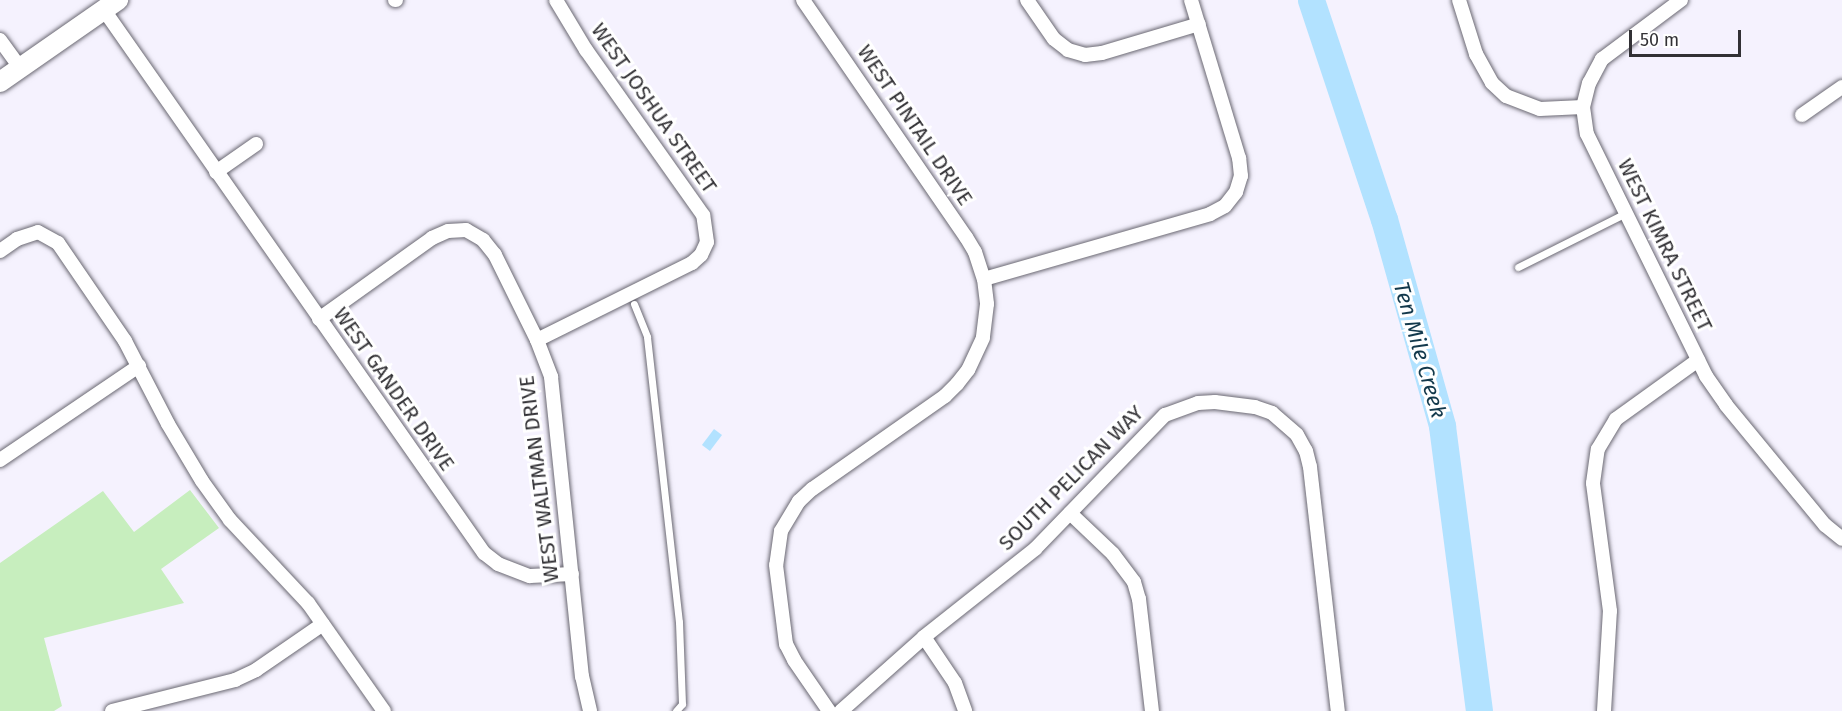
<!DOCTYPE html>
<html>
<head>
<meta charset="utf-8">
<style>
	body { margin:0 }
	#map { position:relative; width:1842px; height:711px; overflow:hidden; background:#f5f2fe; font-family:"Fira Sans",sans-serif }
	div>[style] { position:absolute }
	.green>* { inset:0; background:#c7eebe }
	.water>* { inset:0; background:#b2e2ff; transform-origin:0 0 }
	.river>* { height:27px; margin:-13.5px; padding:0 13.5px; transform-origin:13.5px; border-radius:13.5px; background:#b2e2ff }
	.roads { filter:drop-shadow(0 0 2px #6a6872) drop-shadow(0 0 2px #6a6872) }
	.lane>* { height:7px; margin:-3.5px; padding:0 3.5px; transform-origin:3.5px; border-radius:3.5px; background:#fff }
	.street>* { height:14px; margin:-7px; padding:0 7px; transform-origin:7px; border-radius:7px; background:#fff }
	.secondary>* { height:20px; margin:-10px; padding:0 10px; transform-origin:10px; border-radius:10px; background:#fff }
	span { translate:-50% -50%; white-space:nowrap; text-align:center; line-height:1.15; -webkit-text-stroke:6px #fff; paint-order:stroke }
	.street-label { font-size:21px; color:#323135 }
	.water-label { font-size:22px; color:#13394c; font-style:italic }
	.scale { position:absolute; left:1629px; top:30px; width:112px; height:27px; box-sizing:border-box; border:3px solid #323135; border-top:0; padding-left:8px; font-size:18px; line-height:21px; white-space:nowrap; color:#323135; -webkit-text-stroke:4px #fff; paint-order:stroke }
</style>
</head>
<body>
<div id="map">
	<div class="green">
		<i style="clip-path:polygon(190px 490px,219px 528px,161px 569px,184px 603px,44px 638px,62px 706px,54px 711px,0 711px,0 563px,103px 491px,134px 532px)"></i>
	</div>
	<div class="water">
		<i style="left:714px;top:429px;width:10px;height:20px;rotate:37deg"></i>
	</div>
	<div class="river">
		<i style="left:1311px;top:0;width:231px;rotate:71.6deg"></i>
		<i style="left:1384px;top:219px;width:215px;rotate:74.3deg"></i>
		<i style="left:1442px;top:426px;width:287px;rotate:82.6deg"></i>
	</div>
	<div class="roads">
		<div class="lane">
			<i style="left:1518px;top:267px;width:121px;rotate:-26.6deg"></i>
			<i style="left:634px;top:304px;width:35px;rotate:68deg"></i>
			<i style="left:647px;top:337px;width:287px;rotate:83.6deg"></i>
			<i style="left:679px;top:622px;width:82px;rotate:87.9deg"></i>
			<i style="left:682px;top:704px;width:9px;rotate:131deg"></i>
		</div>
		<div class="street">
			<i style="left:395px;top:0;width:1px"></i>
			<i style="left:803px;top:0;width:288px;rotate:55.5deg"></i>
			<i style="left:966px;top:237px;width:17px;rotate:59deg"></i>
			<i style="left:975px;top:252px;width:28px;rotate:72deg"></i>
			<i style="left:984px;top:279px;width:25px;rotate:83deg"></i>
			<i style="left:987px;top:304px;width:34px;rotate:97deg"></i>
			<i style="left:983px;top:338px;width:35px;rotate:115deg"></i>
			<i style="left:968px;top:370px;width:18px;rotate:128deg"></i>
			<i style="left:957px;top:384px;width:17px;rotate:135deg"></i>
			<i style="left:945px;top:396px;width:162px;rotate:145deg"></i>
			<i style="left:812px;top:489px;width:18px;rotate:137deg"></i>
			<i style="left:799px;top:501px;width:35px;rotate:121deg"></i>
			<i style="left:781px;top:531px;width:34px;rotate:98deg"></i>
			<i style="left:776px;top:565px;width:80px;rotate:82.8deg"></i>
			<i style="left:786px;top:644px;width:18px;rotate:63deg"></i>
			<i style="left:794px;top:660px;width:62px;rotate:55.5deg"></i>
			<i style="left:1027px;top:0;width:47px;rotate:55.3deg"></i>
			<i style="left:1054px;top:39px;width:18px;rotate:38deg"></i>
			<i style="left:1068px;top:50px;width:18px;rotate:16deg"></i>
			<i style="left:1085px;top:55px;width:17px;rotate:-7deg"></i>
			<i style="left:1102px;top:53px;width:101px;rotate:-16.6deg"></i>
			<i style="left:1459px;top:0;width:57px;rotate:72.5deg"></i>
			<i style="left:1476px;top:54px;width:33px;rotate:61deg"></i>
			<i style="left:1492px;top:83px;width:19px;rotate:43deg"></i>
			<i style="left:1506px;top:96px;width:36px;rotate:21deg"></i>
			<i style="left:1540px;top:109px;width:43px;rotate:-2.7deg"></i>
			<i style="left:1681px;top:0;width:99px;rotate:143.2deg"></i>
			<i style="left:1602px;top:59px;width:27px;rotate:118deg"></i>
			<i style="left:1589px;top:83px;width:25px;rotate:104deg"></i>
			<i style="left:1583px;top:107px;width:27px;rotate:82deg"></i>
			<i style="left:1587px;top:134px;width:270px;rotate:63.8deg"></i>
			<i style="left:1706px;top:376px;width:35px;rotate:55deg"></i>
			<i style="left:1726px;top:405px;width:156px;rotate:50.5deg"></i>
			<i style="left:1825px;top:525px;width:22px;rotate:39deg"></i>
			<i style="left:104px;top:10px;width:663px;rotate:55.02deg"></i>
			<i style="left:484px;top:553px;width:18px;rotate:38deg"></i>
			<i style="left:498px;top:564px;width:34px;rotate:21deg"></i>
			<i style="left:530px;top:576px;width:42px;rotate:-2.7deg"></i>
			<i style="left:0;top:40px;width:34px;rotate:54deg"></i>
			<i style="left:1802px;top:115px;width:49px;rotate:-35deg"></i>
			<i style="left:216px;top:172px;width:49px;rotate:-35deg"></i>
			<i style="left:0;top:251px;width:21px;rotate:-35deg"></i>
			<i style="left:17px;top:239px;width:22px;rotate:-18deg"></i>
			<i style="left:38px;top:232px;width:23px;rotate:29deg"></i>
			<i style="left:58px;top:243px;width:119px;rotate:55.6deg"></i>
			<i style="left:125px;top:341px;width:93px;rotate:62.6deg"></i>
			<i style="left:168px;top:424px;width:66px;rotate:59.2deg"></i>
			<i style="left:202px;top:481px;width:48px;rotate:54.3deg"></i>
			<i style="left:230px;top:520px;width:114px;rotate:46.8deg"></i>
			<i style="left:308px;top:603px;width:132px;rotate:54.9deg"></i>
			<i style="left:984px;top:279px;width:235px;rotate:-16deg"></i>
			<i style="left:1210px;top:214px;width:17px;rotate:-28deg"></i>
			<i style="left:1225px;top:206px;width:18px;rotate:-52deg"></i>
			<i style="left:1236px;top:192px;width:17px;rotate:-73deg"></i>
			<i style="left:1241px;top:176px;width:18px;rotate:-96deg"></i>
			<i style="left:1239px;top:158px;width:165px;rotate:-106.9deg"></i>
			<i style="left:319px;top:319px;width:139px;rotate:-35.6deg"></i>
			<i style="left:432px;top:238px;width:17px;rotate:-24deg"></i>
			<i style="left:448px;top:231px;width:18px;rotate:-3deg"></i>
			<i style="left:466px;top:230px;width:20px;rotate:30deg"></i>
			<i style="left:483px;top:240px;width:19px;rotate:51deg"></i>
			<i style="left:495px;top:255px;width:95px;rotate:63.7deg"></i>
			<i style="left:537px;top:340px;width:40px;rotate:69deg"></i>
			<i style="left:551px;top:377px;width:301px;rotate:84.1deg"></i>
			<i style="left:582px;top:676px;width:36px;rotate:77deg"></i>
			<i style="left:537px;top:340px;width:173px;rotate:-26.4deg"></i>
			<i style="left:692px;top:263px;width:12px;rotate:-42deg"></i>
			<i style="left:701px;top:255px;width:14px;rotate:-65deg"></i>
			<i style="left:707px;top:242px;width:27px;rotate:-98deg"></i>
			<i style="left:703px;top:215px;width:202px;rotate:-125.3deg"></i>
			<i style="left:586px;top:50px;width:58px;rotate:-121deg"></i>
			<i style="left:0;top:460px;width:168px;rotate:-34.1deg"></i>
			<i style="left:1070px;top:513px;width:59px;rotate:43.6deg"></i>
			<i style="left:1113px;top:554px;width:35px;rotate:53deg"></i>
			<i style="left:1134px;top:582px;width:18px;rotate:74deg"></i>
			<i style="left:1139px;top:599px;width:113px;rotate:83.4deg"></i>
			<i style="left:924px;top:637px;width:55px;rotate:56deg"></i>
			<i style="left:955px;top:683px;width:30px;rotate:70deg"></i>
			<i style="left:112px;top:711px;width:127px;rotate:-14.1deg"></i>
			<i style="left:235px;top:680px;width:23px;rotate:-25deg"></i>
			<i style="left:256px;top:670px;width:81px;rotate:-34.5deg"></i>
			<i style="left:841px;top:711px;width:111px;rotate:-41.7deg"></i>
			<i style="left:924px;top:637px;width:142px;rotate:-38.4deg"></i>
			<i style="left:1035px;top:549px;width:187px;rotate:-45.9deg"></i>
			<i style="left:1165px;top:415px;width:35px;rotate:-20deg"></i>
			<i style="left:1198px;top:403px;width:17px;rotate:-3deg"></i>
			<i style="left:1215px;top:402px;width:40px;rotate:7.1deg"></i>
			<i style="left:1255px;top:407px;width:18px;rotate:19deg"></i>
			<i style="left:1272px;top:413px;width:33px;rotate:41deg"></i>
			<i style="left:1297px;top:435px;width:18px;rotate:61deg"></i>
			<i style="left:1306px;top:451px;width:16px;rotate:76deg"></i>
			<i style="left:1310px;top:467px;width:246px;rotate:83.5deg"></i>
			<i style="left:1604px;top:711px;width:100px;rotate:-86.6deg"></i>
			<i style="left:1610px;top:611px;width:129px;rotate:-97.6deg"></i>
			<i style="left:1593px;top:483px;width:34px;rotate:-82deg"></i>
			<i style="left:1598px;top:449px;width:35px;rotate:-59deg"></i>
			<i style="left:1616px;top:419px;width:101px;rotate:-35.7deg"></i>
		</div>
		<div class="secondary">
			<i style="left:0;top:82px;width:144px;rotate:-34.8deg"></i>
		</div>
	</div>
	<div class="street-label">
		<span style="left:654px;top:108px;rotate:55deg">WEST JOSHUA STREET</span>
		<span style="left:915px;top:125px;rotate:56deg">WEST PINTAIL DRIVE</span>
		<span style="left:1665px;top:245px;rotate:64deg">WEST KIMRA STREET</span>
		<span style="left:394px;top:389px;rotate:55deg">WEST GANDER DRIVE</span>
		<span style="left:1071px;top:478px;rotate:-45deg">SOUTH PELICAN WAY</span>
		<span style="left:539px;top:479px;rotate:-97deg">WEST WALTMAN DRIVE</span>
	</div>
	<div class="water-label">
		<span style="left:1420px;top:350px;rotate:74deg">Ten Mile Creek</span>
	</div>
	<div class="scale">50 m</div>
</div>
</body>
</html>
